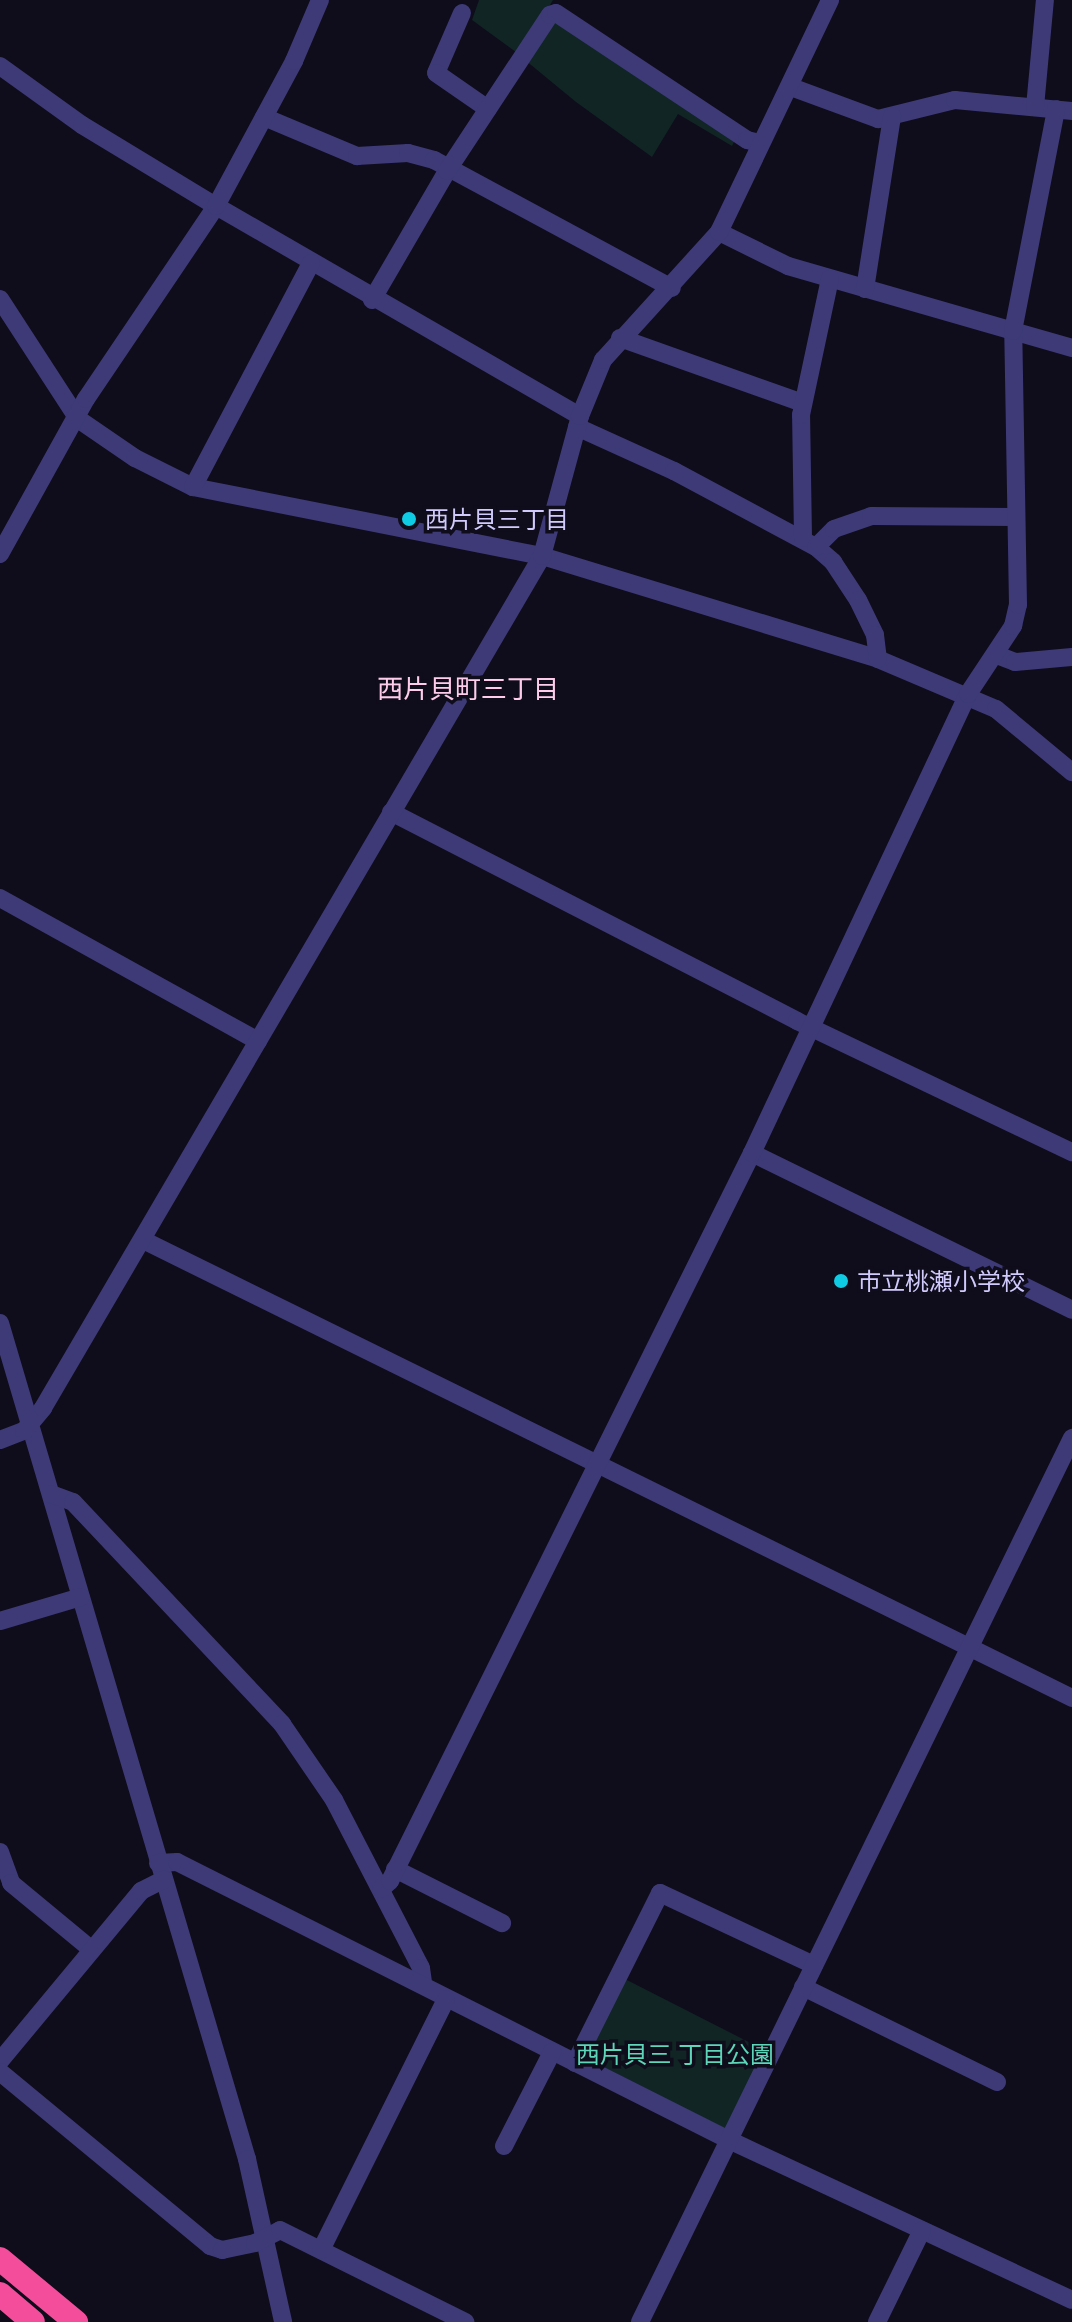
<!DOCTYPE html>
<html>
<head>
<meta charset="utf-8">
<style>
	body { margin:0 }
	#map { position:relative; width:1072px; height:2322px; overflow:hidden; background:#0f0c1b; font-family:"Noto Sans","Noto Sans JP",sans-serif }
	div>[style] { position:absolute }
	.green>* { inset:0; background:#102524; transform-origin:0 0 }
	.minor>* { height:18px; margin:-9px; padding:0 9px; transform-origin:9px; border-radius:9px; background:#3d3a77 }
	.highway>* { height:24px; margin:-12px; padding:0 12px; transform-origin:12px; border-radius:12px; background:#f34d9b }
	.dots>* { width:22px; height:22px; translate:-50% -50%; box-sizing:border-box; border:4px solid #0f0c1b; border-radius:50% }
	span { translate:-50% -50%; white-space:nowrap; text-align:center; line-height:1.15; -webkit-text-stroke:7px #0f0c1b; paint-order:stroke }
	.poi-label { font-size:24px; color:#d0cafc }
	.left { translate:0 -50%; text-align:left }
	.park-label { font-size:24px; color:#5cd5b8 }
	.neighbourhood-label { font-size:26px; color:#fcccea }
</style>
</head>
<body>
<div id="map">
	<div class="green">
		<i style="clip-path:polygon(479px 0,553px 0,520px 55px,472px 20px)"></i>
		<i style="clip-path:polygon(556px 20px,735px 140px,732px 146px,678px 114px,652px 157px,576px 102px,525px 60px)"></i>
		<i style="left:625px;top:1979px;width:157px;height:88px;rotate:27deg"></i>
	</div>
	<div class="minor">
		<i style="left:462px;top:13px;width:65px;rotate:113.4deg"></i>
		<i style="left:436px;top:73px;width:63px;rotate:34.7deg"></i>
		<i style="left:0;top:66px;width:101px;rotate:35.7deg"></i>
		<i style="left:82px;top:125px;width:157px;rotate:31.2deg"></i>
		<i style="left:216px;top:206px;width:420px;rotate:30deg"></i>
		<i style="left:791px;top:87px;width:93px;rotate:20.2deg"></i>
		<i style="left:878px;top:119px;width:79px;rotate:-13.9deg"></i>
		<i style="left:955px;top:100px;width:118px;rotate:5.4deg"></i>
		<i style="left:1035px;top:107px;width:107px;rotate:-84.7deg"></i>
		<i style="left:264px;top:117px;width:101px;rotate:22.8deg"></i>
		<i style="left:357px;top:156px;width:51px;rotate:-3.4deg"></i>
		<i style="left:408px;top:153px;width:27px;rotate:15deg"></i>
		<i style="left:434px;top:160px;width:270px;rotate:28.3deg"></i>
		<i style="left:719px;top:232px;width:77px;rotate:26.2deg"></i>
		<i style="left:788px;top:266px;width:296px;rotate:16.1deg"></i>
		<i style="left:865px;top:289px;width:175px;rotate:-81.1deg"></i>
		<i style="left:0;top:299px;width:143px;rotate:57deg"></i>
		<i style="left:78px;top:419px;width:69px;rotate:34.4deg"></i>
		<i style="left:135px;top:458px;width:65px;rotate:26.6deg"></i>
		<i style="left:193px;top:487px;width:356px;rotate:11.2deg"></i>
		<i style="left:542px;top:556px;width:351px;rotate:17deg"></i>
		<i style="left:878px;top:659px;width:128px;rotate:23deg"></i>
		<i style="left:996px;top:709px;width:99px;rotate:39.7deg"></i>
		<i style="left:372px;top:300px;width:149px;rotate:-59.8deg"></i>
		<i style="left:447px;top:171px;width:187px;rotate:-56.6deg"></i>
		<i style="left:550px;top:15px;width:6px;rotate:-18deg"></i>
		<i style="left:556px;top:13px;width:229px;rotate:33.6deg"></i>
		<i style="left:747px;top:140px;width:13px;rotate:13deg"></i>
		<i style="left:620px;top:338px;width:194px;rotate:19.6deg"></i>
		<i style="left:577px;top:427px;width:107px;rotate:24.4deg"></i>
		<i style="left:674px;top:471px;width:161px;rotate:28.2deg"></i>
		<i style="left:816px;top:547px;width:23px;rotate:41deg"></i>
		<i style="left:833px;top:562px;width:45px;rotate:56.7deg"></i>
		<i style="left:858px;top:600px;width:39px;rotate:64deg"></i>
		<i style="left:875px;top:635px;width:24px;rotate:83deg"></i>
		<i style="left:193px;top:487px;width:253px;rotate:-62.2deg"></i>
		<i style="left:803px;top:538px;width:123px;rotate:-90.9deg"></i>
		<i style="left:801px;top:415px;width:139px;rotate:-78deg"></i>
		<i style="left:816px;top:547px;width:25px;rotate:-45deg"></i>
		<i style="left:834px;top:529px;width:39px;rotate:-19deg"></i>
		<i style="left:871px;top:516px;width:143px;rotate:0.4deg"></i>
		<i style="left:0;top:554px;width:177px;rotate:-61deg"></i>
		<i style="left:86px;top:399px;width:233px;rotate:-56deg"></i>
		<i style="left:216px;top:206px;width:165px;rotate:-61.7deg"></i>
		<i style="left:294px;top:61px;width:66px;rotate:-66.9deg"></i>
		<i style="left:997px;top:655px;width:19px;rotate:21deg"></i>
		<i style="left:1015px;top:662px;width:57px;rotate:-5deg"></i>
		<i style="left:391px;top:812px;width:457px;rotate:27.2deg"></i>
		<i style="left:797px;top:1021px;width:305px;rotate:25.5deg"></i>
		<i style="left:0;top:898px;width:295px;rotate:29deg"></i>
		<i style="left:752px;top:1153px;width:356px;rotate:26.1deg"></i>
		<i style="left:143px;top:1240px;width:1036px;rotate:26.24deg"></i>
		<i style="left:0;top:1323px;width:872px;rotate:73.54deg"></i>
		<i style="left:247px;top:2159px;width:167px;rotate:77.5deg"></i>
		<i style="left:0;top:1440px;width:26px;rotate:-21deg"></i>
		<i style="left:24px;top:1431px;width:30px;rotate:-50deg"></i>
		<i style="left:43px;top:1408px;width:987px;rotate:-59.64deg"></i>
		<i style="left:542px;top:556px;width:145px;rotate:-74.8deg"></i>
		<i style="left:580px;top:416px;width:61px;rotate:-67.7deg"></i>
		<i style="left:603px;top:360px;width:173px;rotate:-47.8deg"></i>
		<i style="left:719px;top:232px;width:257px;rotate:-64.4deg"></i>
		<i style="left:51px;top:1494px;width:23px;rotate:20deg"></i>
		<i style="left:73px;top:1502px;width:305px;rotate:46.7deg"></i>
		<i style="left:282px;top:1724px;width:92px;rotate:55.6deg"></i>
		<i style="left:334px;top:1800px;width:189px;rotate:62.6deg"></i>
		<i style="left:421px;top:1968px;width:14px;rotate:82deg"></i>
		<i style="left:0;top:1621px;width:84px;rotate:-16.5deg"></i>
		<i style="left:0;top:1852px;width:33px;rotate:70deg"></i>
		<i style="left:11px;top:1883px;width:105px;rotate:39.6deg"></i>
		<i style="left:158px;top:1863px;width:19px;rotate:-3deg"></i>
		<i style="left:177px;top:1862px;width:618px;rotate:26.73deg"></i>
		<i style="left:729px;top:2140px;width:378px;rotate:25deg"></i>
		<i style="left:395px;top:1869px;width:120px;rotate:26.8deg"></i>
		<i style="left:381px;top:1889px;width:12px;rotate:-42deg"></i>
		<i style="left:390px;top:1881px;width:813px;rotate:-63.56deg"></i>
		<i style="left:752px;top:1153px;width:507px;rotate:-64.8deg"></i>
		<i style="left:968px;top:694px;width:82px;rotate:-56.5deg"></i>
		<i style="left:1013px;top:626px;width:22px;rotate:-77deg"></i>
		<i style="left:1018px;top:605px;width:274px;rotate:-91deg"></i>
		<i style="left:1013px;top:331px;width:226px;rotate:-79deg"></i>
		<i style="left:803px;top:1987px;width:216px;rotate:26.1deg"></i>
		<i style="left:0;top:2061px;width:221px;rotate:-50.3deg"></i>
		<i style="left:141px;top:1891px;width:25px;rotate:-27deg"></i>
		<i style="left:575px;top:2063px;width:190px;rotate:-63.4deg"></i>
		<i style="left:660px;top:1893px;width:170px;rotate:25.1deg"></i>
		<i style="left:0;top:2072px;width:273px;rotate:39.6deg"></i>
		<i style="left:210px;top:2246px;width:13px;rotate:18deg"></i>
		<i style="left:222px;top:2250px;width:34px;rotate:-12deg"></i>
		<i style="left:255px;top:2243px;width:28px;rotate:-27deg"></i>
		<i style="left:280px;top:2230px;width:207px;rotate:26.4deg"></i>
		<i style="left:504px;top:2146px;width:106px;rotate:-62.9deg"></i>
		<i style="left:321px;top:2250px;width:280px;rotate:-63.5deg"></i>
		<i style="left:640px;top:2322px;width:984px;rotate:-63.96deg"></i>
		<i style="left:877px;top:2322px;width:102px;rotate:-63.9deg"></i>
	</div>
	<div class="highway">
		<i style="left:0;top:2259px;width:99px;rotate:39.7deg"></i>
		<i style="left:0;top:2294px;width:43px;rotate:40.3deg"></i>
	</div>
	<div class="dots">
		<i style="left:409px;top:519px;background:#0fcbe3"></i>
		<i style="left:841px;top:1281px;background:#0fcbe3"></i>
	</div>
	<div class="poi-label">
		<span class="left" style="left:425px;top:519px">西片貝三丁目</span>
		<span class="left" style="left:857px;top:1281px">市立桃瀬小学校</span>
	</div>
	<div class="park-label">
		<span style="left:675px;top:2054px">西片貝三 丁目公園</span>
	</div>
	<div class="neighbourhood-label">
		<span style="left:468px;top:689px">西片貝町三丁目</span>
	</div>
</div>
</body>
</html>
